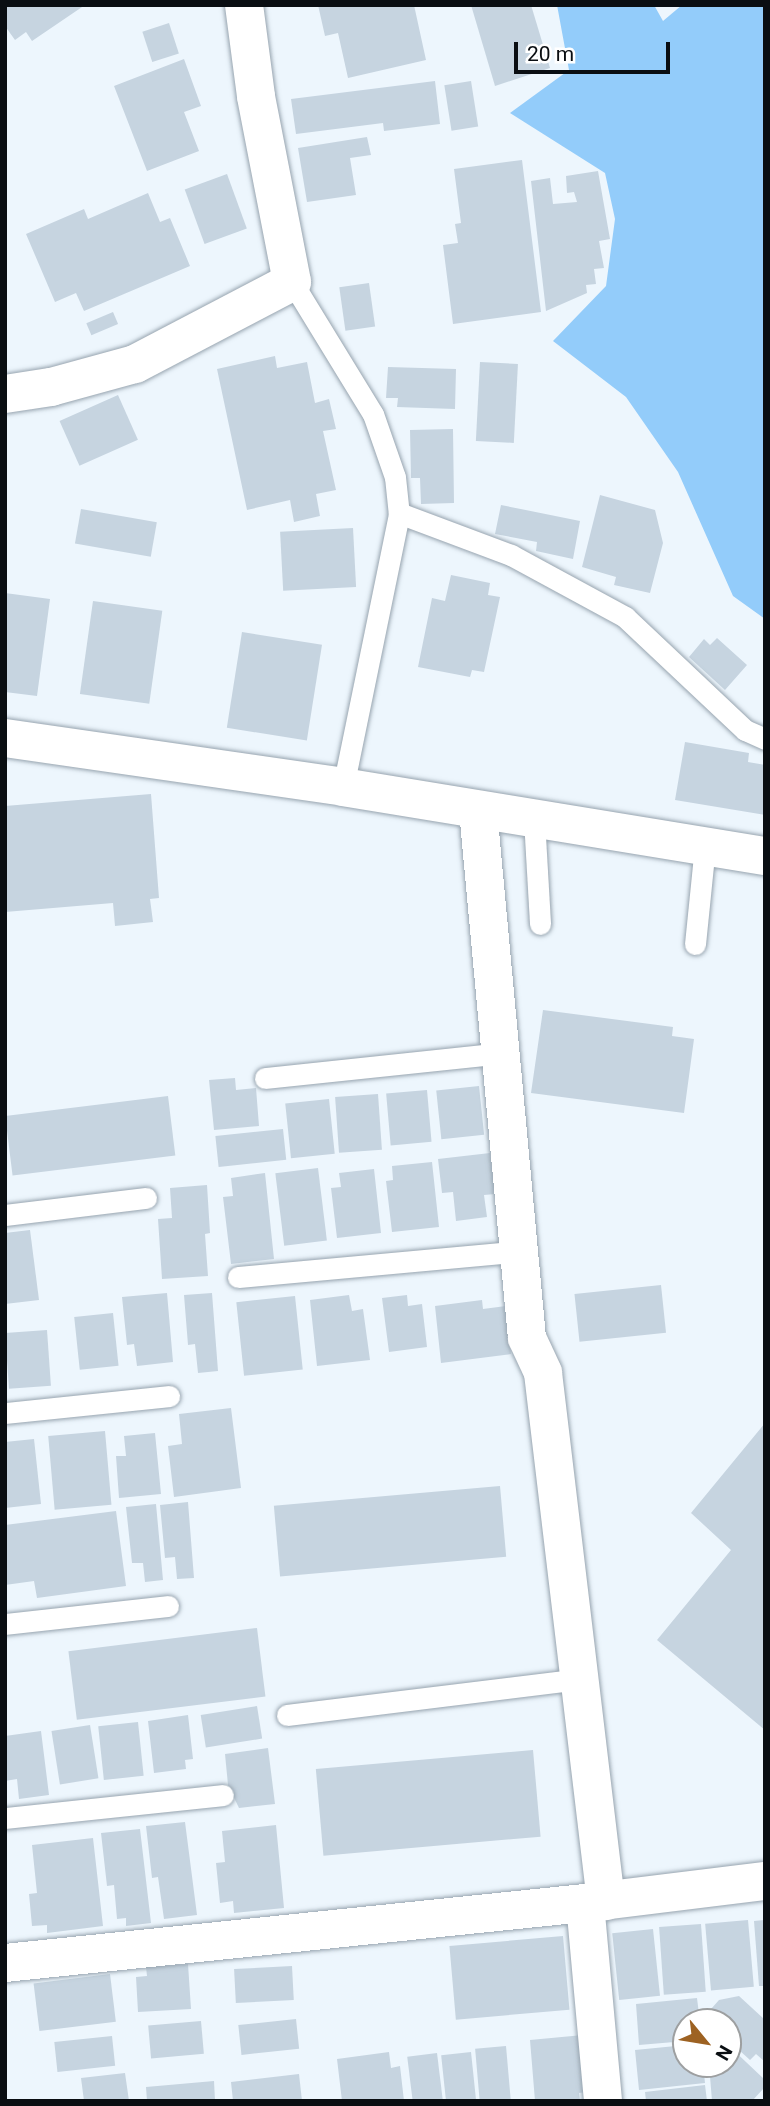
<!DOCTYPE html>
<html>
<head>
<meta charset="utf-8">
<style>
	body { margin:0 }
	#map { position:relative; width:770px; height:2106px; overflow:hidden; background:#edf6fd; font-family:Roboto,sans-serif }
	div>[style] { position:absolute }
	.green>* { inset:0; background:#93ccfa }
	.building>* { inset:0; background:#c6d4e0; transform-origin:0 0 }
	.roads { filter:drop-shadow(0 0 2px #97a4af) drop-shadow(0 0 2px #97a4af) }
	.lane>* { height:21px; margin:-10.5px; padding:0 10.5px; transform-origin:10.5px; border-radius:10.5px; background:#fff }
	.street>* { height:38px; margin:-19px; padding:0 19px; transform-origin:19px; border-radius:19px; background:#fff }
	span { translate:-50% -50%; white-space:nowrap; text-align:center; line-height:1.15; -webkit-text-stroke:6px #fff; paint-order:stroke }
	.frame { position:absolute; inset:0; border:7px solid #0a0e12; pointer-events:none }
	.north { position:absolute; left:672px; top:2008px; width:70px; height:70px; box-sizing:border-box; background:#fff; border:2px solid #9d9fa0; border-radius:50%; rotate:120deg; font-size:19px; font-weight:700; line-height:28px; text-align:center; color:#0a0e12 }
	.north::after { content:''; display:block; margin:auto; width:24px; height:32px; background:#9d6222; clip-path:polygon(50% 0,100% 100%,50% 72%,0 100%) }
	.scale { position:absolute; left:514px; top:42px; width:156px; height:32px; box-sizing:border-box; border:4px solid #0a0e12; border-top:0; padding-left:9px; font-size:21px; line-height:24px; white-space:nowrap; color:#0a0e12; -webkit-text-stroke:5px #fff; paint-order:stroke }
</style>
</head>
<body>
<div id="map">
	<div class="green">
		<i style="clip-path:polygon(557px 5px,654px 5px,663px 21px,682px 5px,765px 5px,765px 619px,733px 596px,678px 472px,626px 397px,553px 341px,606px 286px,615px 219px,605px 173px,510px 113px,569px 70px)"></i>
	</div>
	<div class="building">
		<i style="clip-path:polygon(5px 5px,85px 5px,32px 41px,26px 32px,15px 40px,5px 26px)"></i>
		<i style="clip-path:polygon(318px 5px,414px 5px,426px 60px,348px 78px,338px 33px,325px 36px)"></i>
		<i style="clip-path:polygon(471px 5px,531px 5px,550px 68px,495px 86px)"></i>
		<i style="left:169px;top:23px;width:32px;height:28px;rotate:72deg"></i>
		<i style="clip-path:polygon(184px 59px,201px 106px,184px 112px,199px 151px,147px 171px,114px 86px)"></i>
		<i style="clip-path:polygon(435px 81px,440px 124px,384px 131px,383px 123px,296px 134px,291px 99px)"></i>
		<i style="left:471px;top:81px;width:46px;height:27px;rotate:81deg"></i>
		<i style="clip-path:polygon(367px 137px,371px 155px,350px 158px,356px 195px,307px 202px,298px 148px)"></i>
		<i style="clip-path:polygon(522px 160px,541px 312px,453px 324px,443px 245px,458px 243px,455px 224px,461px 223px,454px 169px)"></i>
		<i style="clip-path:polygon(598px 171px,610px 239px,599px 241px,604px 268px,594px 269px,596px 284px,586px 285px,587px 293px,546px 311px,531px 181px,550px 178px,553px 204px,577px 202px,574px 192px,567px 193px,566px 176px)"></i>
		<i style="left:227px;top:174px;width:58px;height:45px;rotate:70deg"></i>
		<i style="clip-path:polygon(148px 193px,160px 222px,170px 218px,190px 266px,84px 311px,76px 293px,55px 302px,26px 234px,84px 209px,88px 219px)"></i>
		<i style="left:369px;top:283px;width:44px;height:30px;rotate:82deg"></i>
		<i style="left:113px;top:312px;width:13px;height:29px;rotate:67deg"></i>
		<i style="clip-path:polygon(275px 356px,277px 368px,307px 362px,315px 403px,329px 399px,336px 429px,323px 431px,336px 490px,316px 494px,320px 516px,294px 522px,290px 500px,247px 510px,217px 369px)"></i>
		<i style="left:480px;top:362px;width:38px;height:79px;rotate:3deg"></i>
		<i style="clip-path:polygon(388px 367px,456px 369px,455px 409px,397px 407px,398px 398px,386px 398px)"></i>
		<i style="left:118px;top:395px;width:49px;height:64px;rotate:66deg"></i>
		<i style="clip-path:polygon(453px 429px,454px 503px,421px 504px,420px 478px,411px 478px,410px 430px)"></i>
		<i style="clip-path:polygon(600px 495px,655px 510px,663px 543px,650px 593px,614px 585px,616px 577px,582px 567px)"></i>
		<i style="clip-path:polygon(501px 505px,580px 521px,573px 559px,536px 551px,537px 542px,495px 534px)"></i>
		<i style="left:81px;top:509px;width:77px;height:35px;rotate:10deg"></i>
		<i style="left:353px;top:528px;width:59px;height:73px;rotate:87deg"></i>
		<i style="clip-path:polygon(451px 575px,490px 583px,488px 595px,500px 597px,484px 672px,472px 670px,470px 677px,418px 667px,432px 598px,445px 601px)"></i>
		<i style="clip-path:polygon(5px 593px,50px 599px,37px 696px,5px 692px)"></i>
		<i style="left:93px;top:601px;width:70px;height:94px;rotate:8deg"></i>
		<i style="left:242px;top:632px;width:81px;height:97px;rotate:9deg"></i>
		<i style="clip-path:polygon(717px 638px,747px 665px,725px 690px,689px 657px,704px 639px,710px 645px)"></i>
		<i style="clip-path:polygon(685px 742px,749px 753px,748px 762px,765px 765px,765px 815px,675px 800px)"></i>
		<i style="clip-path:polygon(151px 794px,159px 898px,150px 899px,153px 922px,115px 926px,113px 903px,5px 912px,5px 806px)"></i>
		<i style="clip-path:polygon(543px 1010px,673px 1027px,672px 1036px,694px 1039px,684px 1113px,531px 1093px)"></i>
		<i style="clip-path:polygon(235px 1078px,236px 1090px,256px 1088px,259px 1126px,214px 1130px,209px 1080px)"></i>
		<i style="left:479px;top:1086px;width:49px;height:43px;rotate:84deg"></i>
		<i style="left:427px;top:1090px;width:52px;height:41px;rotate:85deg"></i>
		<i style="left:378px;top:1094px;width:56px;height:43px;rotate:86deg"></i>
		<i style="left:168px;top:1096px;width:60px;height:164px;rotate:83deg"></i>
		<i style="left:329px;top:1099px;width:55px;height:44px;rotate:84deg"></i>
		<i style="left:283px;top:1129px;width:31px;height:68px;rotate:84deg"></i>
		<i style="clip-path:polygon(490px 1153px,495px 1194px,484px 1195px,487px 1217px,456px 1221px,453px 1192px,442px 1193px,438px 1159px)"></i>
		<i style="clip-path:polygon(432px 1162px,439px 1227px,392px 1232px,386px 1181px,393px 1180px,392px 1166px)"></i>
		<i style="left:318px;top:1168px;width:73px;height:43px;rotate:83deg"></i>
		<i style="clip-path:polygon(374px 1169px,381px 1233px,337px 1238px,331px 1188px,341px 1187px,339px 1173px)"></i>
		<i style="clip-path:polygon(265px 1173px,274px 1259px,231px 1264px,223px 1197px,233px 1196px,231px 1178px)"></i>
		<i style="clip-path:polygon(207px 1185px,210px 1233px,205px 1234px,208px 1276px,162px 1279px,158px 1219px,172px 1218px,170px 1188px)"></i>
		<i style="clip-path:polygon(30px 1230px,39px 1300px,5px 1304px,5px 1233px)"></i>
		<i style="left:661px;top:1285px;width:48px;height:87px;rotate:84deg"></i>
		<i style="clip-path:polygon(167px 1293px,173px 1362px,137px 1366px,134px 1344px,127px 1345px,122px 1297px)"></i>
		<i style="clip-path:polygon(212px 1293px,218px 1371px,198px 1373px,195px 1344px,188px 1345px,184px 1295px)"></i>
		<i style="clip-path:polygon(349px 1295px,352px 1311px,363px 1309px,370px 1360px,317px 1366px,310px 1300px)"></i>
		<i style="clip-path:polygon(407px 1295px,408px 1306px,422px 1304px,427px 1347px,389px 1352px,382px 1298px)"></i>
		<i style="left:295px;top:1296px;width:74px;height:59px;rotate:84deg"></i>
		<i style="clip-path:polygon(482px 1300px,483px 1309px,506px 1306px,511px 1354px,441px 1363px,435px 1306px)"></i>
		<i style="left:113px;top:1313px;width:53px;height:39px;rotate:84deg"></i>
		<i style="left:47px;top:1330px;width:56px;height:42px;rotate:86deg"></i>
		<i style="clip-path:polygon(231px 1408px,241px 1488px,174px 1497px,168px 1446px,182px 1444px,179px 1414px)"></i>
		<i style="clip-path:polygon(765px 1423px,765px 1730px,657px 1640px,731px 1550px,691px 1513px)"></i>
		<i style="left:105px;top:1431px;width:74px;height:57px;rotate:85deg"></i>
		<i style="clip-path:polygon(155px 1433px,161px 1494px,119px 1498px,116px 1456px,126px 1456px,124px 1436px)"></i>
		<i style="clip-path:polygon(34px 1439px,41px 1504px,5px 1508px,5px 1442px)"></i>
		<i style="left:500px;top:1486px;width:71px;height:227px;rotate:85deg"></i>
		<i style="clip-path:polygon(188px 1502px,194px 1578px,177px 1579px,175px 1557px,165px 1558px,160px 1505px)"></i>
		<i style="clip-path:polygon(156px 1504px,163px 1580px,145px 1582px,143px 1563px,132px 1563px,126px 1507px)"></i>
		<i style="clip-path:polygon(116px 1511px,126px 1586px,37px 1598px,34px 1581px,5px 1585px,5px 1525px)"></i>
		<i style="left:257px;top:1628px;width:69px;height:190px;rotate:83deg"></i>
		<i style="left:257px;top:1706px;width:33px;height:57px;rotate:81deg"></i>
		<i style="clip-path:polygon(188px 1715px,193px 1759px,185px 1760px,186px 1769px,154px 1773px,148px 1721px)"></i>
		<i style="left:138px;top:1722px;width:54px;height:40px;rotate:84deg"></i>
		<i style="left:90px;top:1725px;width:54px;height:39px;rotate:81deg"></i>
		<i style="clip-path:polygon(41px 1731px,49px 1795px,19px 1799px,17px 1779px,5px 1781px,5px 1736px)"></i>
		<i style="clip-path:polygon(268px 1748px,275px 1804px,239px 1808px,228px 1785px,225px 1754px)"></i>
		<i style="left:533px;top:1750px;width:87px;height:218px;rotate:85deg"></i>
		<i style="clip-path:polygon(185px 1822px,197px 1915px,164px 1919px,158px 1877px,152px 1878px,146px 1826px)"></i>
		<i style="clip-path:polygon(276px 1825px,284px 1908px,234px 1913px,233px 1901px,220px 1903px,216px 1863px,225px 1862px,222px 1831px)"></i>
		<i style="clip-path:polygon(140px 1829px,151px 1923px,126px 1926px,126px 1918px,117px 1919px,114px 1885px,107px 1886px,101px 1833px)"></i>
		<i style="clip-path:polygon(93px 1838px,103px 1926px,47px 1933px,47px 1925px,32px 1926px,29px 1894px,37px 1893px,32px 1845px)"></i>
		<i style="left:748px;top:1920px;width:67px;height:43px;rotate:85deg"></i>
		<i style="clip-path:polygon(765px 1920px,765px 1986px,759px 1986px,754px 1921px)"></i>
		<i style="left:701px;top:1924px;width:68px;height:42px;rotate:86deg"></i>
		<i style="left:653px;top:1929px;width:67px;height:41px;rotate:84deg"></i>
		<i style="left:563px;top:1936px;width:74px;height:114px;rotate:85deg"></i>
		<i style="clip-path:polygon(188px 1964px,191px 2009px,138px 2012px,136px 1977px,147px 1976px,146px 1967px)"></i>
		<i style="left:292px;top:1966px;width:34px;height:58px;rotate:87deg"></i>
		<i style="left:110px;top:1974px;width:48px;height:77px;rotate:83deg"></i>
		<i style="clip-path:polygon(739px 1996px,765px 2020px,765px 2062px,756px 2054px,750px 2060px,728px 2040px,728px 2022px,709px 2022px,704px 2017px,719px 2000px)"></i>
		<i style="clip-path:polygon(697px 1998px,700px 2022px,686px 2022px,686px 2041px,639px 2045px,636px 2004px)"></i>
		<i style="left:296px;top:2019px;width:30px;height:58px;rotate:84deg"></i>
		<i style="left:201px;top:2021px;width:33px;height:53px;rotate:85deg"></i>
		<i style="clip-path:polygon(583px 2035px,587px 2092px,579px 2093px,580px 2101px,535px 2101px,530px 2040px)"></i>
		<i style="left:112px;top:2036px;width:30px;height:58px;rotate:84deg"></i>
		<i style="clip-path:polygon(686px 2045px,686px 2064px,703px 2064px,705px 2083px,639px 2090px,635px 2050px)"></i>
		<i style="clip-path:polygon(728px 2045px,765px 2080px,765px 2087px,752px 2101px,712px 2101px,709px 2064px,728px 2064px)"></i>
		<i style="left:506px;top:2046px;width:55px;height:31px;rotate:85deg"></i>
		<i style="clip-path:polygon(389px 2052px,391px 2068px,400px 2066px,404px 2101px,342px 2101px,337px 2059px)"></i>
		<i style="left:471px;top:2052px;width:49px;height:30px;rotate:84deg"></i>
		<i style="left:437px;top:2053px;width:48px;height:30px;rotate:83deg"></i>
		<i style="clip-path:polygon(125px 2073px,129px 2101px,84px 2101px,81px 2078px)"></i>
		<i style="clip-path:polygon(299px 2074px,302px 2101px,233px 2101px,231px 2082px)"></i>
		<i style="clip-path:polygon(214px 2081px,215px 2101px,147px 2101px,146px 2087px)"></i>
		<i style="clip-path:polygon(705px 2085px,707px 2101px,646px 2101px,645px 2092px)"></i>
	</div>
	<div class="roads">
		<div class="lane">
			<i style="left:292px;top:282px;width:155px;rotate:58.5deg"></i>
			<i style="left:373px;top:414px;width:67px;rotate:70.8deg"></i>
			<i style="left:395px;top:477px;width:36px;rotate:84deg"></i>
			<i style="left:399px;top:513px;width:120px;rotate:20.6deg"></i>
			<i style="left:511px;top:555px;width:130px;rotate:28.5deg"></i>
			<i style="left:625px;top:617px;width:165px;rotate:43.3deg"></i>
			<i style="left:745px;top:730px;width:22px;rotate:24deg"></i>
			<i style="left:343px;top:787px;width:280px;rotate:-78.4deg"></i>
			<i style="left:534px;top:819px;width:105px;rotate:86.7deg"></i>
			<i style="left:695px;top:944px;width:99px;rotate:-84.2deg"></i>
			<i style="left:265px;top:1078px;width:238px;rotate:-6deg"></i>
			<i style="left:5px;top:1215px;width:142px;rotate:-6.9deg"></i>
			<i style="left:238px;top:1277px;width:284px;rotate:-5.2deg"></i>
			<i style="left:5px;top:1413px;width:165px;rotate:-5.9deg"></i>
			<i style="left:5px;top:1624px;width:164px;rotate:-6.3deg"></i>
			<i style="left:287px;top:1715px;width:294px;rotate:-7deg"></i>
			<i style="left:5px;top:1818px;width:219px;rotate:-6deg"></i>
		</div>
		<div class="street">
			<i style="left:5px;top:394px;width:47px;rotate:-8.7deg"></i>
			<i style="left:51px;top:387px;width:87px;rotate:-15.3deg"></i>
			<i style="left:135px;top:364px;width:177px;rotate:-27.6deg"></i>
			<i style="left:292px;top:282px;width:189px;rotate:-101deg"></i>
			<i style="left:256px;top:96px;width:92px;rotate:-97.5deg"></i>
			<i style="left:5px;top:738px;width:342px;rotate:8.2deg"></i>
			<i style="left:343px;top:787px;width:428px;rotate:9.3deg"></i>
			<i style="left:478px;top:810px;width:530px;rotate:84.7deg"></i>
			<i style="left:527px;top:1338px;width:38px;rotate:65deg"></i>
			<i style="left:543px;top:1373px;width:532px;rotate:83.2deg"></i>
			<i style="left:585px;top:1903px;width:199px;rotate:84.8deg"></i>
			<i style="left:5px;top:1963px;width:583px;rotate:-5.91deg"></i>
			<i style="left:585px;top:1903px;width:181px;rotate:-7deg"></i>
		</div>
	</div>
	<div class="frame"></div>
	<div class="north">N</div>
	<div class="scale">20 m</div>
</div>
</body>
</html>
